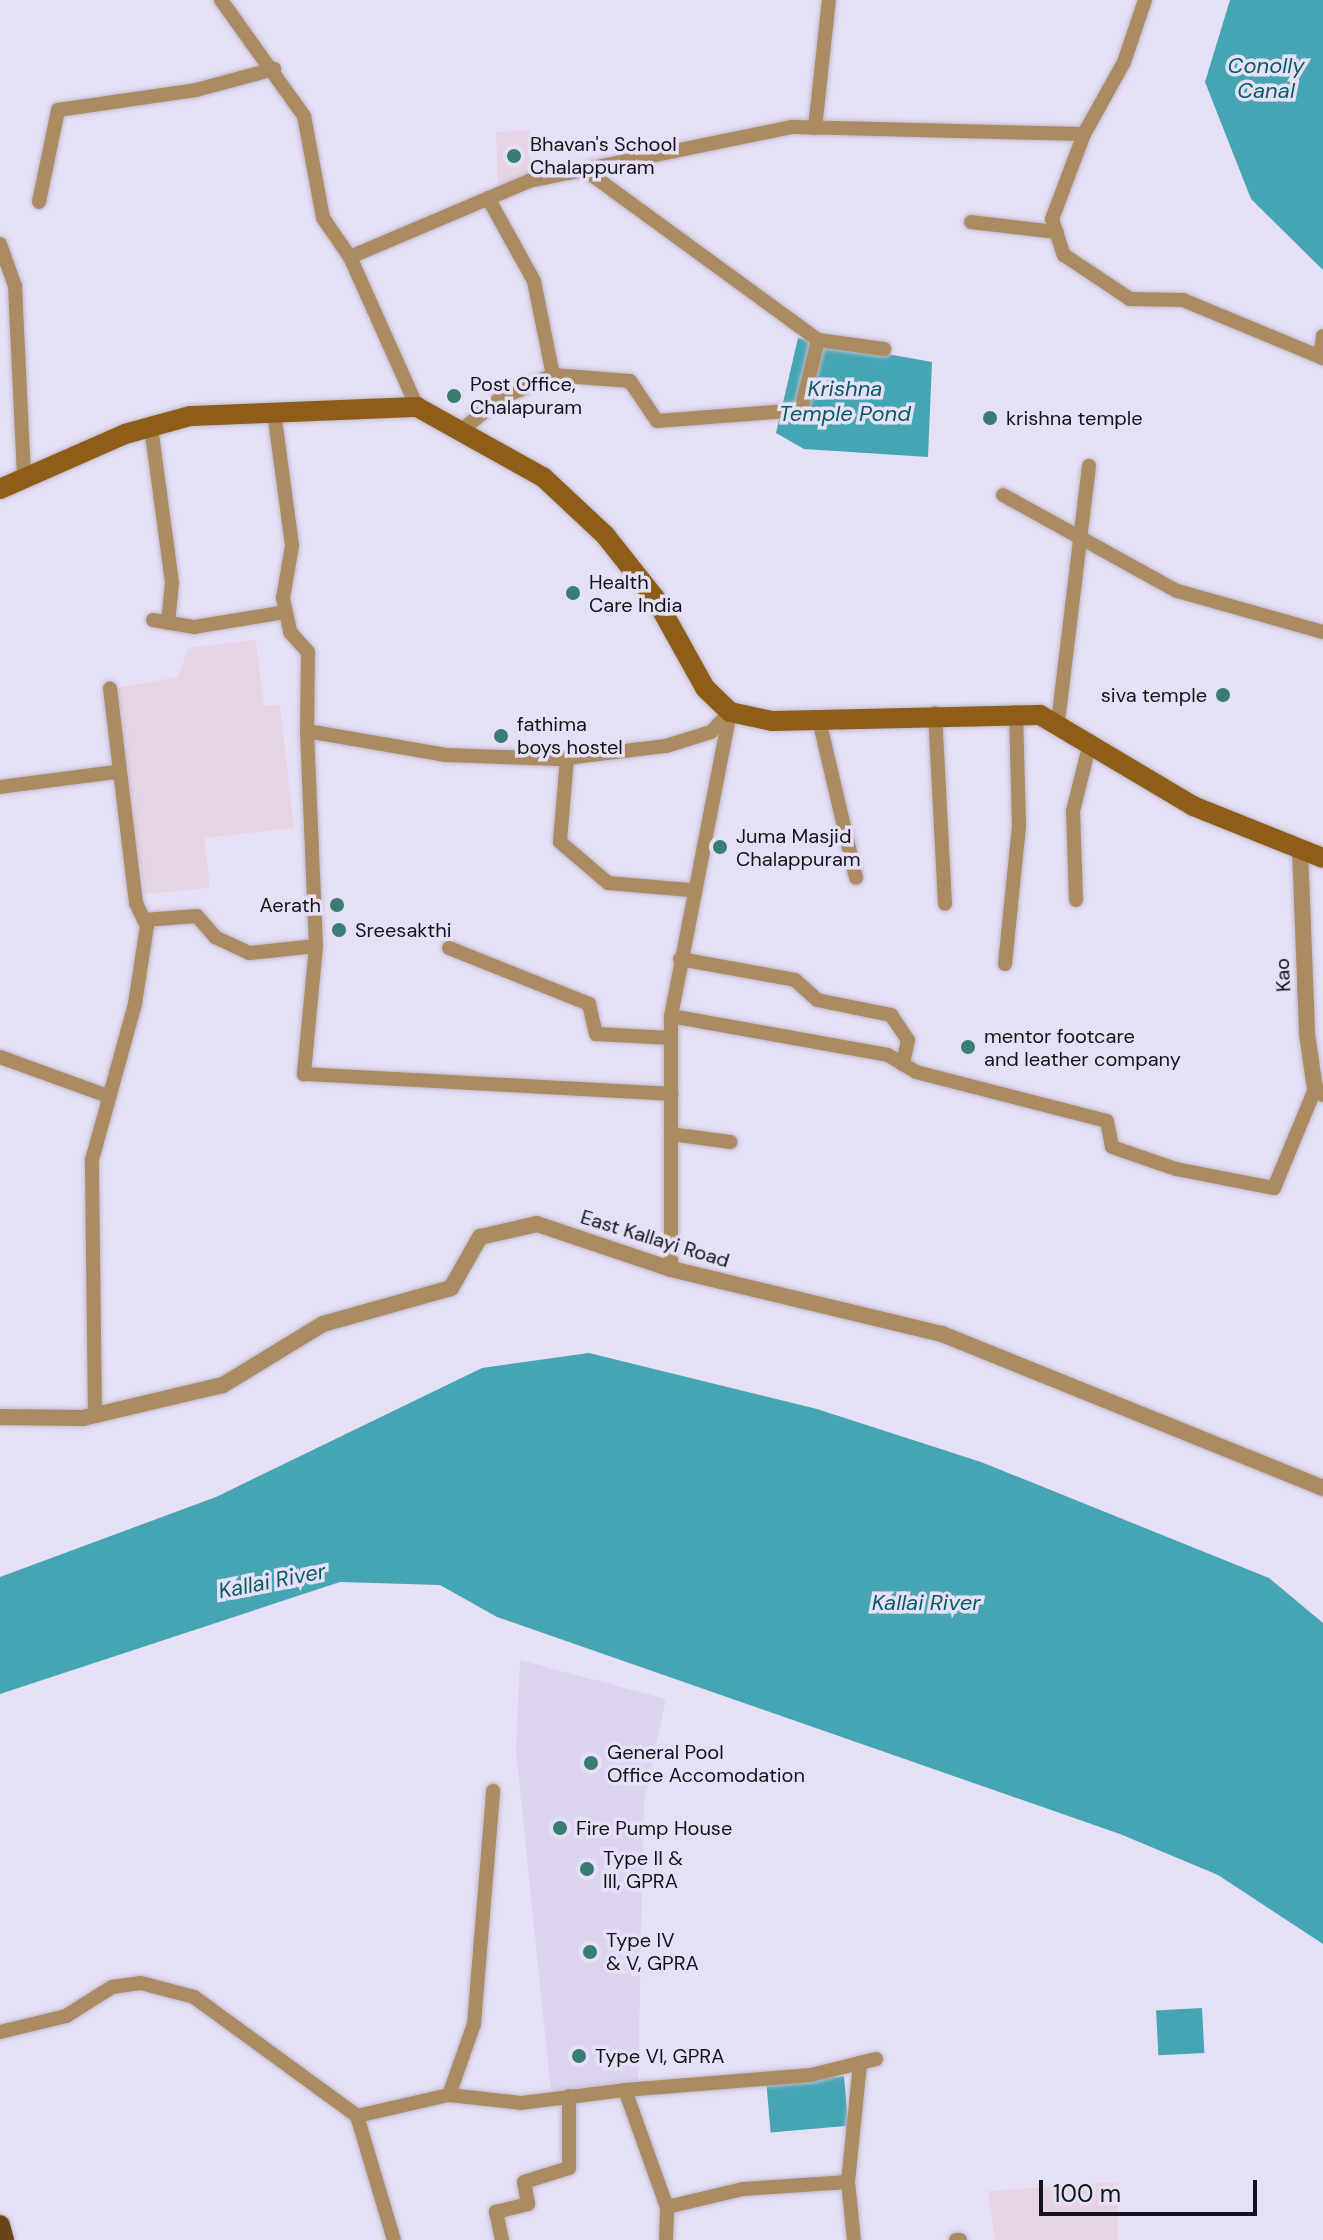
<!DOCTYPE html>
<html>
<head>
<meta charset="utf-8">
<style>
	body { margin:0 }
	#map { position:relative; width:1323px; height:2240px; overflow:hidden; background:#e6e0f6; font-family:"DM Sans",sans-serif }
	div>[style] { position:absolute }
	.built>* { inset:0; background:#dbd3ef }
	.education>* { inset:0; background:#e6d4e4 }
	.water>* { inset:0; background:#45a5b3; transform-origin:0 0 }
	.roads { filter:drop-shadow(0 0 2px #c0bbce) drop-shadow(0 0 2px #c0bbce) }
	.minor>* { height:14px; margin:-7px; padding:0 7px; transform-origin:7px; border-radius:7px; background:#ac8b63 }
	.tertiary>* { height:16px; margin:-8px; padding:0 8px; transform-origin:8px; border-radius:8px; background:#ac8b63 }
	.secondary>* { height:20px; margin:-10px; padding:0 10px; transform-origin:10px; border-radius:10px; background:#8e5e18 }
	.primary>* { height:20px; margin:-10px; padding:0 10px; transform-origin:10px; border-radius:10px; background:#684617 }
	.dots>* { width:22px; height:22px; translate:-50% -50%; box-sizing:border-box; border:4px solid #e6e0f6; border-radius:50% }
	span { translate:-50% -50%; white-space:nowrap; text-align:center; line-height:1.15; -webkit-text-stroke:7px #e6e0f6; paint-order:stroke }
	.poi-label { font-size:20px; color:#15131a }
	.left { translate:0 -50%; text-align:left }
	.right { translate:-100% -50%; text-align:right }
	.street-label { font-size:20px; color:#15131a }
	.water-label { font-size:22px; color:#065b65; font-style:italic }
	.scale { position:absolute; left:1039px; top:2180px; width:218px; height:36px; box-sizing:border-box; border:4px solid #15131a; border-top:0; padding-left:10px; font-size:24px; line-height:28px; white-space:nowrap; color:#15131a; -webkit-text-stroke:6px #e6e0f6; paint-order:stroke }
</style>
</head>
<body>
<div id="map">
	<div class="built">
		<i style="clip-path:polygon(520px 1660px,666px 1699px,644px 1801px,638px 2081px,551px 2092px,516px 1751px)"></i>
	</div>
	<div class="education">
		<i style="clip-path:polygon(530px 130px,531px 176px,498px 187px,496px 132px)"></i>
		<i style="clip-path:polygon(256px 640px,264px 706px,280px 705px,294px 828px,204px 838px,210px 888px,145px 894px,110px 689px,178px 677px,188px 648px)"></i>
		<i style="clip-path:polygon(1118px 2182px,1118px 2240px,995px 2240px,988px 2191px)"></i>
	</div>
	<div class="water">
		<i style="clip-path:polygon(1230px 0,1323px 0,1323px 270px,1251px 199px,1205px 82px)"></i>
		<i style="clip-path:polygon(798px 338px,932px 362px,928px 457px,804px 449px,776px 433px)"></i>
		<i style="clip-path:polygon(589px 1353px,817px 1409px,981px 1462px,1269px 1578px,1323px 1623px,1323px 1944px,1218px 1875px,1120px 1834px,497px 1617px,440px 1585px,340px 1582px,0 1694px,0 1577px,216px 1497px,482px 1368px)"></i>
		<i style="left:1202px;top:2008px;width:45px;height:46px;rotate:87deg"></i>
		<i style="left:844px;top:2076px;width:50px;height:78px;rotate:85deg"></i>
	</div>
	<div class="roads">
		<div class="minor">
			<i style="left:221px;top:0;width:143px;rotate:54.4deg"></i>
			<i style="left:304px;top:116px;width:104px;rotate:79.4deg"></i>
			<i style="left:323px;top:218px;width:47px;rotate:55.3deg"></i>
			<i style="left:350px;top:257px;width:164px;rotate:65.9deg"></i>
			<i style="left:815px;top:128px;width:129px;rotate:-83.8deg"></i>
			<i style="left:1084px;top:134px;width:82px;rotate:-60.9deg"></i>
			<i style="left:1124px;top:62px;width:65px;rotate:-71.3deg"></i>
			<i style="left:585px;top:170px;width:288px;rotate:36.1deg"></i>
			<i style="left:818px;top:340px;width:67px;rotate:7.8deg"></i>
			<i style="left:488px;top:198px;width:95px;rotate:61deg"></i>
			<i style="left:534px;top:281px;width:96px;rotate:78.6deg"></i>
			<i style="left:39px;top:202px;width:94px;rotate:-78.3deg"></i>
			<i style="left:58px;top:110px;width:139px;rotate:-8.2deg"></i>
			<i style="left:196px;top:90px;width:81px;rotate:-15.1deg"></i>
			<i style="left:971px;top:222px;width:86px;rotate:6.7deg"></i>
			<i style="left:0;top:244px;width:45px;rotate:70.3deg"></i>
			<i style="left:15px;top:286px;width:193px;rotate:87.3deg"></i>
			<i style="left:350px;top:257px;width:194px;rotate:-23deg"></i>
			<i style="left:529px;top:181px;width:268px;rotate:-11.6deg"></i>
			<i style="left:791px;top:127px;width:293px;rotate:1.4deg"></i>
			<i style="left:1084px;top:134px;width:91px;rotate:110.6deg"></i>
			<i style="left:1052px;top:219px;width:38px;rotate:72deg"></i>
			<i style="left:1064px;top:255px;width:79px;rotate:33.7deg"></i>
			<i style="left:1130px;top:299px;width:53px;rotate:1.1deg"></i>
			<i style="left:1183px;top:300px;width:152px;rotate:22.5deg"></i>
			<i style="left:1320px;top:357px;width:21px;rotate:-82deg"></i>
			<i style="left:274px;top:412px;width:135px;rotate:82.3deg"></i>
			<i style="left:292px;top:546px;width:53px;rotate:99.8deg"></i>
			<i style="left:283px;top:598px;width:35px;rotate:78deg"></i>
			<i style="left:290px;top:632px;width:27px;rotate:48deg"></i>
			<i style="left:308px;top:652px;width:79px;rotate:90.7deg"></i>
			<i style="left:307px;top:731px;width:141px;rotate:9.8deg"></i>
			<i style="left:446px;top:755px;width:112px;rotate:2deg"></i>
			<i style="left:558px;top:759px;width:109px;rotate:-6.9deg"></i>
			<i style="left:666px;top:746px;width:47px;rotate:-17.3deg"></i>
			<i style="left:711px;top:732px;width:28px;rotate:-46deg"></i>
			<i style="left:151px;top:427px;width:157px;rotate:82.3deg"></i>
			<i style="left:172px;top:583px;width:40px;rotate:95.7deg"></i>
			<i style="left:463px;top:429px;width:49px;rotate:-39.2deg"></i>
			<i style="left:501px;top:398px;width:57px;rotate:-23.9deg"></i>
			<i style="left:553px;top:375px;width:77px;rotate:4.5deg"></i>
			<i style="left:630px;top:381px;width:48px;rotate:56deg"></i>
			<i style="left:657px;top:421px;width:144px;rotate:-4.4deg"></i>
			<i style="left:801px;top:410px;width:72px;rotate:-76.3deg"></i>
			<i style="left:1003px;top:495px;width:199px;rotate:28.9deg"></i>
			<i style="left:1177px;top:591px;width:152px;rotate:15.7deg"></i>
			<i style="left:153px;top:620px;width:42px;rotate:9.7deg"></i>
			<i style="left:194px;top:627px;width:93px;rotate:-9.3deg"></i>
			<i style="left:935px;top:713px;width:191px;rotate:87deg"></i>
			<i style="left:819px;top:720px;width:162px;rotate:76.8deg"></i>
			<i style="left:1058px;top:722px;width:258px;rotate:-83.1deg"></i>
			<i style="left:567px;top:758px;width:84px;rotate:94.8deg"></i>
			<i style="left:560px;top:842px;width:63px;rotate:40.5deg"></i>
			<i style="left:608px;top:883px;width:82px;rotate:4.9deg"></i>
			<i style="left:0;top:787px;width:117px;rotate:-7.4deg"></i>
			<i style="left:1076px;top:900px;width:89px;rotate:-91.9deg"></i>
			<i style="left:1073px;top:811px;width:70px;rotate:-76deg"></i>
			<i style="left:144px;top:920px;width:53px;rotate:-4.3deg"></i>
			<i style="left:197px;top:916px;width:28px;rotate:49deg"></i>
			<i style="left:215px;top:937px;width:38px;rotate:25deg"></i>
			<i style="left:250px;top:953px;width:66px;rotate:-6.1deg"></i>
			<i style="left:316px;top:946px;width:215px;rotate:-92.4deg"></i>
			<i style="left:316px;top:946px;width:129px;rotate:95.4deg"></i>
			<i style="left:304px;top:1074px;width:368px;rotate:3.1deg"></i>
			<i style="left:449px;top:948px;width:151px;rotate:21.8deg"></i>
			<i style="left:589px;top:1004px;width:31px;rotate:77deg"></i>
			<i style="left:596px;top:1034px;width:75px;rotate:3.1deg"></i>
			<i style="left:680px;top:959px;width:117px;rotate:10.3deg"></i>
			<i style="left:795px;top:980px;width:30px;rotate:42deg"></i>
			<i style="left:817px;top:1000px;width:76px;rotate:11.5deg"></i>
			<i style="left:891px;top:1015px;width:30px;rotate:56deg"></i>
			<i style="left:908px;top:1040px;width:25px;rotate:102deg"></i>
			<i style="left:1005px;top:964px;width:139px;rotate:-84.2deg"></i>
			<i style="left:1019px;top:826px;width:114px;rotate:-91.5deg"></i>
			<i style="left:671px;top:1016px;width:220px;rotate:10.2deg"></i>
			<i style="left:888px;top:1055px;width:33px;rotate:31deg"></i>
			<i style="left:916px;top:1072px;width:197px;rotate:14.4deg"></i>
			<i style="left:1107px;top:1121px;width:26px;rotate:79deg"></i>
			<i style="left:1112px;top:1147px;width:68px;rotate:19deg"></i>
			<i style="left:1176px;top:1169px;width:100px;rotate:11deg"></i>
			<i style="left:1274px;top:1188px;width:107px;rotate:-67.5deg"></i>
			<i style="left:0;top:1057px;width:112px;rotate:19.9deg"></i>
			<i style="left:671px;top:1134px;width:60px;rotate:7.7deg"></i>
			<i style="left:671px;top:1269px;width:253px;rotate:-90deg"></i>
			<i style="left:671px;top:1016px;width:309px;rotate:-79deg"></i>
			<i style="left:95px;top:1416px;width:256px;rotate:-90.7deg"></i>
			<i style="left:92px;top:1160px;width:162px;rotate:-74.6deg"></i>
			<i style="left:135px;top:1004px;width:79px;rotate:-81.3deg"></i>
			<i style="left:147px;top:926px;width:25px;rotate:-116deg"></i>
			<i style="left:136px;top:903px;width:216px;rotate:-96.9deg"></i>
			<i style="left:0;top:2032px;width:68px;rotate:-13.6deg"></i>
			<i style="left:66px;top:2016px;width:54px;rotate:-32.2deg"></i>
			<i style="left:112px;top:1987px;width:29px;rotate:-8deg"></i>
			<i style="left:141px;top:1983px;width:55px;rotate:14.8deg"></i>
			<i style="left:194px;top:1997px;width:202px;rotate:36.1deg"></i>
			<i style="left:357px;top:2116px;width:94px;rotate:-12.9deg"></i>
			<i style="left:449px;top:2095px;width:72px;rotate:6.3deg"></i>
			<i style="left:521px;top:2103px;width:105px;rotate:-7.1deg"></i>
			<i style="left:625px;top:2090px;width:124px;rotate:70.3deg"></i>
			<i style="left:667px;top:2207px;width:78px;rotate:-13.3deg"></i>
			<i style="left:743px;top:2189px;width:105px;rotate:-3.8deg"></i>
			<i style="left:848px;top:2182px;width:58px;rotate:84.1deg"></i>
			<i style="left:625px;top:2090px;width:187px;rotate:-4.6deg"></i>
			<i style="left:811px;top:2075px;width:67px;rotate:-13.8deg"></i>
			<i style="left:449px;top:2095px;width:75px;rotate:-70.6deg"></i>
			<i style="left:474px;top:2024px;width:234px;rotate:-85.3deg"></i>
			<i style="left:357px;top:2116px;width:129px;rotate:73.4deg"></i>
			<i style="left:848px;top:2182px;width:120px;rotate:-84.2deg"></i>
			<i style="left:502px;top:2240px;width:29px;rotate:-102deg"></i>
			<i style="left:496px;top:2212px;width:33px;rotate:-14deg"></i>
			<i style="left:528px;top:2204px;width:22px;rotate:-100deg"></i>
			<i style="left:524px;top:2182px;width:47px;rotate:-17.3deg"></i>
			<i style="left:569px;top:2168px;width:72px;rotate:-90deg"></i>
			<i style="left:666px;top:2240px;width:33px;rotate:-88deg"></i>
			<i style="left:956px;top:2240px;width:4px"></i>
		</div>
		<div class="tertiary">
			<i style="left:1300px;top:849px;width:185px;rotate:87.8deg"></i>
			<i style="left:1307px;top:1034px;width:56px;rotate:81.7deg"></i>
			<i style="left:1315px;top:1089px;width:9px;rotate:32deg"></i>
			<i style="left:0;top:1417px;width:83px;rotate:0.7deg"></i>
			<i style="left:83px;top:1418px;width:144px;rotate:-13.3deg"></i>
			<i style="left:223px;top:1385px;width:117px;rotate:-31.4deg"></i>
			<i style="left:323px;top:1324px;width:133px;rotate:-15.7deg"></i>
			<i style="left:451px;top:1288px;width:59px;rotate:-60.4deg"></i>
			<i style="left:480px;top:1237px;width:58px;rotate:-12.8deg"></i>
			<i style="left:537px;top:1224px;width:141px;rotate:18.6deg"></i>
			<i style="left:671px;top:1269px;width:279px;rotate:13.5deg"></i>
			<i style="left:942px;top:1334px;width:411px;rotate:22deg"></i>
		</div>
		<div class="secondary">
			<i style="left:0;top:489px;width:137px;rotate:-23.7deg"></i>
			<i style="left:125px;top:434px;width:67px;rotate:-15.5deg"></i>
			<i style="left:190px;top:416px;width:227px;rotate:-2.3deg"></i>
			<i style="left:417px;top:407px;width:144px;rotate:29.1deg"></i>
			<i style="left:543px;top:477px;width:85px;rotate:43.1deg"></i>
			<i style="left:605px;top:535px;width:80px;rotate:51.6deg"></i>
			<i style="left:655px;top:598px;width:103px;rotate:60.9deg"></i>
			<i style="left:705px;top:688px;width:35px;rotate:44deg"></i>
			<i style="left:730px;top:712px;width:43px;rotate:12.1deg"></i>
			<i style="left:772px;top:721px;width:268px;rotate:-1.3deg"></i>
			<i style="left:1040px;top:715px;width:178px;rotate:30.7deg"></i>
			<i style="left:1193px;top:806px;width:140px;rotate:21.8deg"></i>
		</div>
		<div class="primary">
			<i style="left:0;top:2225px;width:16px;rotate:75deg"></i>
		</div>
	</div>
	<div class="dots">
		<i style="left:514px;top:156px;background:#387d72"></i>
		<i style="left:454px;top:396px;background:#387d72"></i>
		<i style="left:990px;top:418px;background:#387d72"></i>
		<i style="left:573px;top:593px;background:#387d72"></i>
		<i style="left:1223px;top:695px;background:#387d72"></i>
		<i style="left:501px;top:736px;background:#387d72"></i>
		<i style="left:720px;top:847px;background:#387d72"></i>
		<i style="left:337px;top:905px;background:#387d72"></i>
		<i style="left:339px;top:930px;background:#387d72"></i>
		<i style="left:968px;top:1047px;background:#387d72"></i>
		<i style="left:591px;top:1763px;background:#387d72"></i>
		<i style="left:560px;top:1828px;background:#387d72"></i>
		<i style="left:587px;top:1869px;background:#387d72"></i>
		<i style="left:590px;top:1952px;background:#387d72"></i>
		<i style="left:579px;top:2056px;background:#387d72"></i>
	</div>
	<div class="poi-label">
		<span class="left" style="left:530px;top:156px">Bhavan's School<br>Chalappuram</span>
		<span class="left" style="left:470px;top:396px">Post Office,<br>Chalapuram</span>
		<span class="left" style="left:1006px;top:418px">krishna temple</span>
		<span class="left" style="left:589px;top:594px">Health<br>Care India</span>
		<span class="right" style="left:1207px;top:695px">siva temple</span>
		<span class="left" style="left:517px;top:736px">fathima<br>boys hostel</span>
		<span class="left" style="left:736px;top:848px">Juma Masjid<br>Chalappuram</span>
		<span class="right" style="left:321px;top:905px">Aerath</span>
		<span class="left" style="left:355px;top:930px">Sreesakthi</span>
		<span class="left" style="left:984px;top:1048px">mentor footcare<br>and leather company</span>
		<span class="left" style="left:607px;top:1764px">General Pool<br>Office Accomodation</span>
		<span class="left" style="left:576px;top:1828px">Fire Pump House</span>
		<span class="left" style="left:603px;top:1870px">Type II &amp;<br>III, GPRA</span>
		<span class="left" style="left:606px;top:1952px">Type IV<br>&amp; V, GPRA</span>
		<span class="left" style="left:595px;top:2056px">Type VI, GPRA</span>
	</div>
	<div class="street-label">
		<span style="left:1283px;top:975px;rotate:-93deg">Kao</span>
		<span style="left:655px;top:1239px;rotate:17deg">East Kallayi Road</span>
	</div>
	<div class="water-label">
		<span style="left:1266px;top:78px">Conolly<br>Canal</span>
		<span style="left:845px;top:401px">Krishna<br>Temple Pond</span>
		<span style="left:272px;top:1581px;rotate:-11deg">Kallai River</span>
		<span style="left:926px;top:1603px">Kallai River</span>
	</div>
	<div class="scale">100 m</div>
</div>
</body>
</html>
